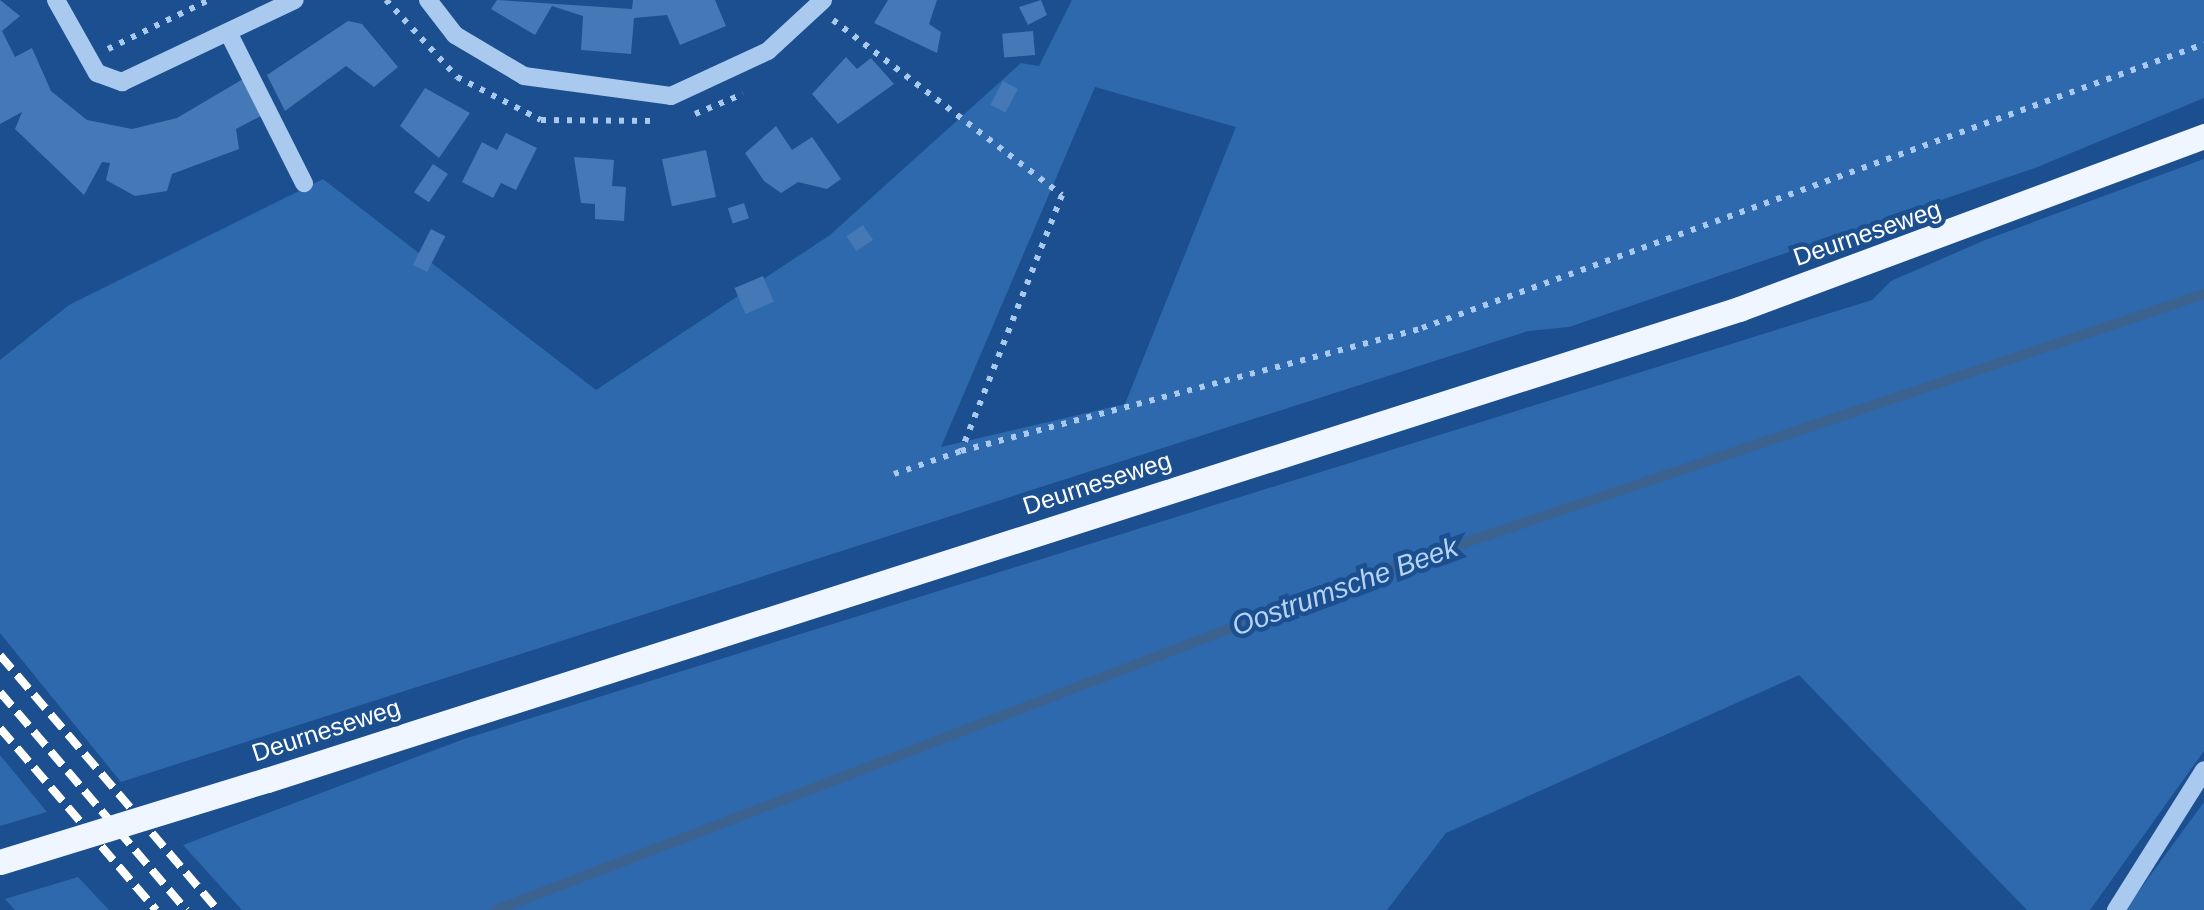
<!DOCTYPE html>
<html>
<head>
<meta charset="utf-8">
<style>
	body { margin:0 }
	#map { position:relative; width:2204px; height:910px; overflow:hidden; background:#1b4f8f; font-family:Helvetica,sans-serif }
	div>[style] { position:absolute }
	.green>* { inset:0; background:#2e69ad }
	.stream>* { height:10px; margin:-5px; padding:0 5px; transform-origin:5px; border-radius:5px; background:#3c6290 }
	.building>* { inset:0; background:#4478b7; transform-origin:0 0 }
	.path>* { height:6px; margin-top:-3px; transform-origin:0; background:repeating-linear-gradient(90deg,#a9c9ee 0 5px,transparent 0 13px) }
	.minor>* { height:18px; margin:-9px; padding:0 9px; transform-origin:9px; border-radius:9px; background:#a9c9ee }
	.major>* { height:25px; margin:-12.5px; padding:0 12.5px; transform-origin:12.5px; border-radius:12.5px; background:#f0f6ff }
	.rail>* { height:8px; margin-top:-4px; transform-origin:0; background:repeating-linear-gradient(90deg,#fff 0 18px,transparent 0 26px) }
	.major-bridge>* { height:25px; margin:-12.5px; padding:0 12.5px; transform-origin:12.5px; border-radius:12.5px; background:#f0f6ff }
	span { translate:-50% -50%; white-space:nowrap; text-align:center; line-height:1.15; -webkit-text-stroke:9px #1b4f8f; paint-order:stroke }
	.street-label { font-size:25px; color:#fff }
	.water-label { font-size:28px; color:#b5d3f5; font-style:italic }
</style>
</head>
<body>
<div id="map">
	<div class="green">
		<i style="clip-path:polygon(evenodd,1072px 0,2204px 0,2204px 98px,2035px 168px,1569px 327px,1528px 331px,121px 782px,0 633px,0 360px,69px 305px,323px 179px,596px 390px,830px 235px,1021px 63px,1039px 66px,1072px 0,1095px 87px,1236px 127px,1125px 404px,941px 447px,1095px 87px)"></i>
		<i style="clip-path:polygon(2204px 159px,2204px 751px,2090px 910px,2027px 910px,1799px 675px,1446px 833px,1387px 910px,242px 910px,183px 845px,464px 739px,1872px 300px,1891px 281px,1985px 240px)"></i>
		<i style="clip-path:polygon(0 755px,47px 812px,0 826px)"></i>
		<i style="clip-path:polygon(2204px 802px,2204px 910px,2125px 910px)"></i>
		<i style="clip-path:polygon(78px 877px,109px 910px,15px 910px,5px 899px)"></i>
	</div>
	<div class="stream">
		<i style="left:496px;top:910px;width:935px;rotate:-20.99deg"></i>
		<i style="left:1369px;top:575px;width:881px;rotate:-18.6deg"></i>
	</div>
	<div class="building">
		<i style="clip-path:polygon(0 0,20px 16px,2px 31px,15px 57px,32px 48px,51px 91px,87px 120px,132px 129px,177px 118px,243px 79px,261px 116px,236px 129px,239px 149px,172px 174px,167px 191px,135px 196px,106px 180px,110px 163px,102px 162px,84px 195px,15px 129px,22px 112px,0 124px)"></i>
		<i style="clip-path:polygon(497px 0,632px 9px,633px 0,715px 0,726px 26px,680px 45px,667px 15px,634px 18px,631px 54px,581px 50px,583px 16px,552px 6px,535px 35px,491px 9px)"></i>
		<i style="clip-path:polygon(888px 0,937px 0,929px 24px,941px 32px,937px 53px,874px 23px)"></i>
		<i style="clip-path:polygon(1041px 0,1047px 15px,1028px 25px,1019px 7px)"></i>
		<i style="clip-path:polygon(348px 21px,362px 24px,398px 67px,374px 87px,346px 66px,285px 111px,267px 75px)"></i>
		<i style="left:1033px;top:31px;width:24px;height:31px;rotate:85deg"></i>
		<i style="clip-path:polygon(846px 57px,857px 69px,871px 58px,894px 84px,838px 124px,812px 94px)"></i>
		<i style="left:1003px;top:81px;width:17px;height:27px;rotate:28deg"></i>
		<i style="clip-path:polygon(425px 88px,470px 113px,439px 158px,400px 126px)"></i>
		<i style="clip-path:polygon(776px 126px,792px 150px,812px 137px,841px 179px,827px 189px,798px 182px,781px 193px,764px 181px,745px 153px)"></i>
		<i style="clip-path:polygon(506px 133px,537px 148px,516px 190px,501px 183px,493px 198px,462px 182px,482px 142px,497px 150px)"></i>
		<i style="left:706px;top:150px;width:48px;height:45px;rotate:78deg"></i>
		<i style="clip-path:polygon(574px 157px,614px 160px,612px 186px,626px 187px,624px 221px,595px 219px,595px 204px,581px 203px)"></i>
		<i style="left:433px;top:164px;width:18px;height:34px;rotate:34deg"></i>
		<i style="left:744px;top:203px;width:16px;height:17px;rotate:72deg"></i>
		<i style="left:863px;top:225px;width:18px;height:20px;rotate:56deg"></i>
		<i style="left:431px;top:229px;width:16px;height:40px;rotate:27deg"></i>
		<i style="left:763px;top:276px;width:28px;height:31px;rotate:67deg"></i>
	</div>
	<div class="path">
		<i style="left:386px;top:0;width:105px;rotate:47.3deg"></i>
		<i style="left:457px;top:77px;width:94px;rotate:27.1deg"></i>
		<i style="left:541px;top:120px;width:117px;rotate:0.5deg"></i>
		<i style="left:833px;top:20px;width:288px;rotate:37.4deg"></i>
		<i style="left:1062px;top:195px;width:275px;rotate:111.5deg"></i>
		<i style="left:961px;top:451px;width:477px;rotate:-14.9deg"></i>
		<i style="left:1422px;top:328px;width:832px;rotate:-19.96deg"></i>
		<i style="left:108px;top:49px;width:112px;rotate:-25.9deg"></i>
		<i style="left:695px;top:114px;width:52px;rotate:-22.6deg"></i>
		<i style="left:894px;top:474px;width:71px;rotate:-18.9deg"></i>
	</div>
	<div class="minor">
		<i style="left:56px;top:0;width:84px;rotate:60.7deg"></i>
		<i style="left:97px;top:73px;width:27px;rotate:20deg"></i>
		<i style="left:122px;top:82px;width:191px;rotate:-25.4deg"></i>
		<i style="left:428px;top:0;width:44px;rotate:52.4deg"></i>
		<i style="left:455px;top:35px;width:80px;rotate:30.7deg"></i>
		<i style="left:524px;top:76px;width:148px;rotate:7.7deg"></i>
		<i style="left:671px;top:96px;width:107px;rotate:-24.9deg"></i>
		<i style="left:768px;top:51px;width:75px;rotate:-42.8deg"></i>
		<i style="left:229px;top:34px;width:167px;rotate:63.3deg"></i>
		<i style="left:2116px;top:910px;width:165px;rotate:-57.8deg"></i>
	</div>
	<div class="major">
		<i style="left:267px;top:780px;width:1546px;rotate:-17.74deg"></i>
		<i style="left:1739px;top:309px;width:496px;rotate:-20.4deg"></i>
	</div>
	<div class="rail">
		<i style="left:0;top:655px;width:335px;rotate:49.5deg"></i>
		<i style="left:0;top:692px;width:287px;rotate:49.5deg"></i>
		<i style="left:0;top:728px;width:240px;rotate:49.4deg"></i>
	</div>
	<div class="major-bridge">
		<i style="left:0;top:862px;width:279px;rotate:-17.1deg"></i>
	</div>
	<div class="street-label">
		<span style="left:1867px;top:233px;rotate:-19deg">Deurneseweg</span>
		<span style="left:1097px;top:483px;rotate:-18deg">Deurneseweg</span>
		<span style="left:326px;top:730px;rotate:-18deg">Deurneseweg</span>
	</div>
	<div class="water-label">
		<span style="left:1345px;top:587px;rotate:-20deg">Oostrumsche Beek</span>
	</div>
</div>
</body>
</html>
